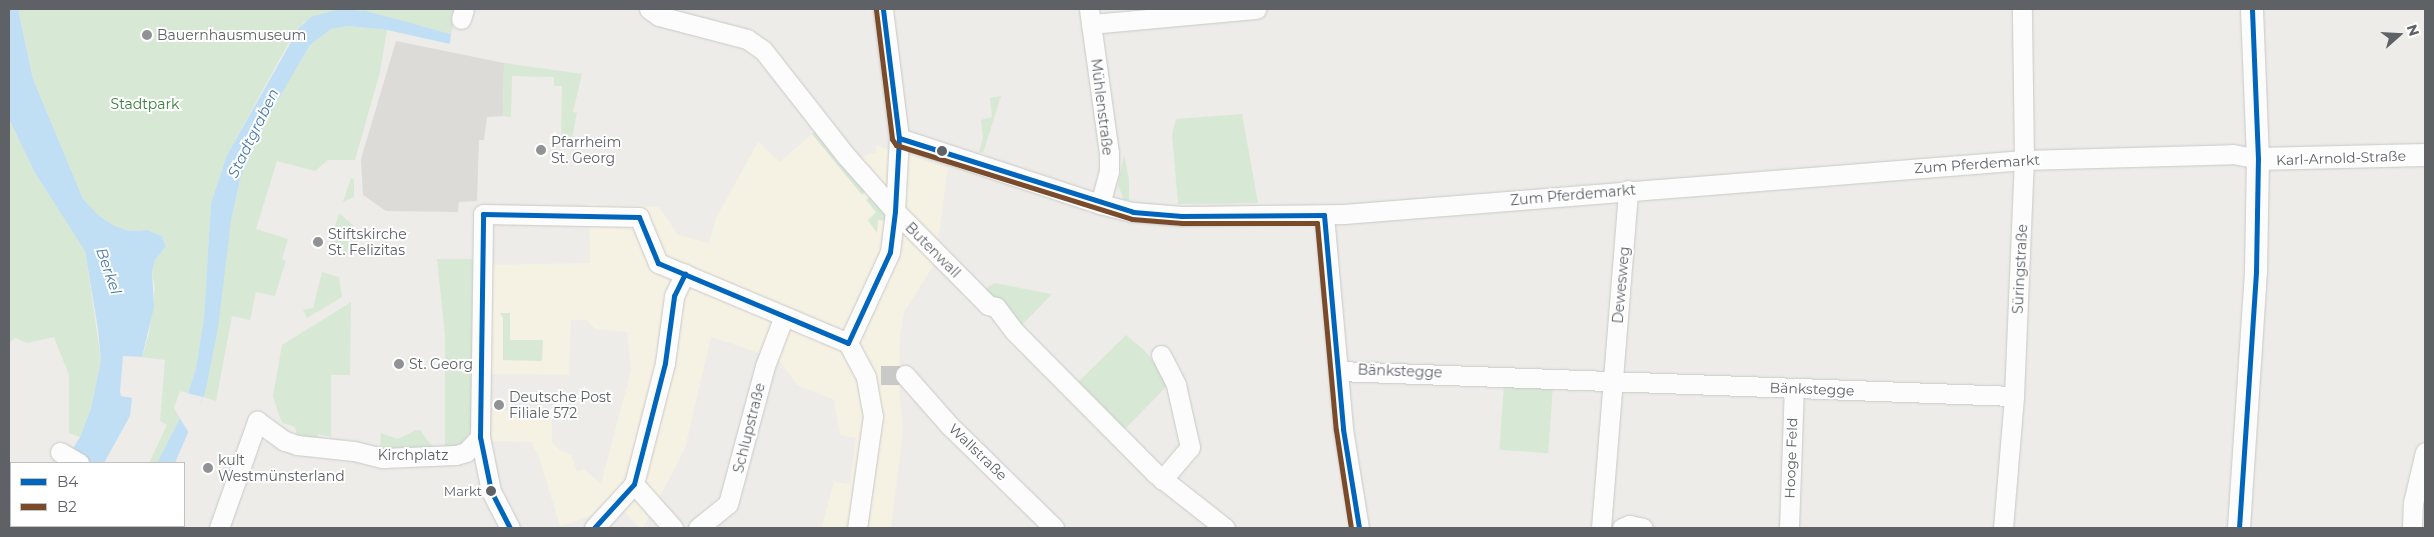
<!DOCTYPE html>
<html>
<head>
<meta charset="utf-8">
<style>
	body { margin:0 }
	#map { position:relative; width:2434px; height:537px; overflow:hidden; background:#edece8; font-family:Montserrat,sans-serif }
	div>[style] { position:absolute }
	.commercial>* { inset:0; background:#f5f1e3 }
	.education>* { inset:0; background:#dddbd7 }
	.green>* { inset:0; background:#d7e8d5; transform-origin:0 0 }
	.water>* { inset:0; background:#c0dff5 }
	.pier>* { inset:0; background:#edece8 }
	.minor-tunnel>* { height:19px; margin-top:-9.5px; transform-origin:0; background:repeating-linear-gradient(90deg,#c9c9c8 0 19px,transparent 0 28px) }
	.roads { filter:drop-shadow(0 0 1px #c9c9c9) drop-shadow(0 0 1px #c9c9c9) }
	.minor>* { height:19px; margin:-9.5px; padding:0 9.5px; transform-origin:9.5px; border-radius:9.5px; background:#fcfcfc }
	.tertiary>* { height:22px; margin:-11px; padding:0 11px; transform-origin:11px; border-radius:11px; background:#fcfcfc }
	.bus-1>* { height:5px; margin:-2.5px; padding:0 2.5px; transform-origin:2.5px; border-radius:2.5px; background:#0065bd }
	.bus-2>* { height:5px; margin:-2.5px; padding:0 2.5px; transform-origin:2.5px; border-radius:2.5px; background:#7a4b2a }
	.dots>* { width:14px; height:14px; translate:-50% -50%; box-sizing:border-box; border:2px solid #fff; border-radius:50% }
	span { translate:-50% -50%; white-space:nowrap; text-align:center; line-height:1.15; -webkit-text-stroke:4px #fff; paint-order:stroke }
	.bus-label { font-size:13px; color:#5e6166 }
	.right { translate:-100% -50%; text-align:right }
	.poi-label { font-size:14px; color:#5e6166 }
	.left { translate:0 -50%; text-align:left }
	.park-label { font-size:14px; color:#3a803d }
	.street-label { font-size:14px; color:#5e6166 }
	.water-label { font-size:15px; color:#497aab; font-style:italic }
	.frame { position:absolute; inset:0; border:10px solid #5e6166; pointer-events:none }
	.legend { position:absolute; left:10px; top:462px; width:175px; height:65px; box-sizing:border-box; background:#fff; border:1px solid #bfc0c2; margin:0; padding:6px 9px; list-style:none; font-size:15px; color:#5e6166 }
	.legend li { display:flex; align-items:center; gap:10px; height:25px }
	.legend b { width:25px; border:1px solid #bfc0c2 }
	.north { position:absolute; left:2374px; top:10px; width:50px; height:50px; -webkit-text-stroke:4px #fff; paint-order:stroke; rotate:71deg; font-size:14px; font-weight:700; line-height:20px; text-align:center; color:#5e6166 }
	.north::after { content:''; display:block; margin:auto; width:18px; height:22px; background:#5e6166; clip-path:polygon(50% 0,100% 100%,50% 72%,0 100%) }
</style>
</head>
<body>
<div id="map">
	<div class="commercial">
		<i style="clip-path:polygon(817px 130px,844px 163px,876px 152px,876px 145px,948px 168px,935px 263px,904px 312px,900px 336px,899px 387px,903px 432px,891px 528px,821px 528px,834px 482px,850px 484px,856px 438px,840px 435px,834px 400px,797px 385px,778px 359px,711px 337px,685px 449px,643px 528px,639px 528px,611px 496px,591px 516px,560px 526px,539px 457px,531px 442px,491px 441px,492px 410px,552px 413px,552px 442px,561px 451px,572px 455px,577px 472px,584px 469px,601px 484px,631px 370px,627px 332px,595px 329px,586px 320px,571px 320px,569px 375px,488px 374px,487px 265px,590px 263px,589px 204px,659px 207px,678px 235px,709px 243px,716px 218px,758px 142px,780px 162px)"></i>
	</div>
	<div class="education">
		<i style="clip-path:polygon(396px 41px,504px 63px,503px 116px,487px 117px,484px 140px,479px 140px,477px 201px,459px 202px,458px 212px,386px 211px,363px 195px,361px 159px)"></i>
	</div>
	<div class="green">
		<i style="clip-path:polygon(18px 9px,340px 9px,304px 22px,288px 44px,227px 155px,211px 203px,204px 317px,196px 368px,188px 393px,180px 391px,174px 408px,180px 418px,157px 463px,149px 463px,167px 425px,160px 421px,165px 360px,142px 357px,149px 334px,155px 288px,152px 272px,155px 260px,166px 245px,162px 236px,147px 230px,129px 231px,115px 226px,99px 216px,83px 199px,33px 79px)"></i>
		<i style="clip-path:polygon(356px 9px,458px 9px,451px 34px)"></i>
		<i style="clip-path:polygon(349px 26px,387px 30px,380px 72px,355px 160px,328px 160px,315px 171px,277px 161px,256px 229px,288px 239px,282px 259px,286px 261px,282px 273px,275px 296px,256px 292px,250px 320px,232px 316px,216px 401px,203px 397px,231px 221px,241px 176px,267px 119px,310px 45px,331px 29px)"></i>
		<i style="clip-path:polygon(504px 63px,582px 74px,573px 112px,577px 113px,571px 143px,561px 142px,562px 86px,554px 86px,554px 77px,512px 76px,511px 117px,503px 116px)"></i>
		<i style="clip-path:polygon(1001px 96px,983px 153px,979px 152px,983px 138px,981px 120px,992px 117px,990px 98px)"></i>
		<i style="clip-path:polygon(1242px 114px,1258px 203px,1178px 204px,1172px 134px,1176px 119px)"></i>
		<i style="clip-path:polygon(9px 119px,35px 173px,85px 251px,101px 360px,91px 408px,80px 437px,69px 433px,69px 375px,54px 337px,27px 343px,15px 338px,9px 343px)"></i>
		<i style="clip-path:polygon(817px 130px,868px 189px,862px 195px,812px 134px)"></i>
		<i style="clip-path:polygon(1124px 155px,1129px 179px,1129px 200px,1124px 200px,1118px 185px)"></i>
		<i style="clip-path:polygon(351px 178px,354px 180px,354px 197px,343px 202px)"></i>
		<i style="clip-path:polygon(873px 194px,884px 206px,887px 221px,878px 220px,877px 233px,868px 220px,876px 212px,866px 200px)"></i>
		<i style="clip-path:polygon(339px 213px,353px 225px,346px 256px,332px 252px,333px 248px,329px 247px)"></i>
		<i style="clip-path:polygon(437px 259px,473px 259px,471px 430px,463px 444px,445px 450px,445px 335px)"></i>
		<i style="clip-path:polygon(322px 272px,339px 277px,342px 297px,307px 318px,303px 310px,313px 308px)"></i>
		<i style="clip-path:polygon(994px 283px,1052px 294px,1021px 326px,982px 292px)"></i>
		<i style="clip-path:polygon(351px 302px,350px 375px,331px 375px,331px 437px,319px 434px,315px 439px,298px 439px,295px 427px,283px 423px,280px 418px,273px 396px,282px 345px)"></i>
		<i style="clip-path:polygon(500px 313px,510px 313px,510px 340px,543px 340px,542px 361px,503px 360px,503px 318px)"></i>
		<i style="clip-path:polygon(1126px 335px,1145px 351px,1170px 383px,1123px 431px,1076px 384px)"></i>
		<i style="left:1504px;top:384px;width:49px;height:66px;rotate:4deg"></i>
		<i style="clip-path:polygon(416px 430px,420px 430px,435px 450px,380px 450px,381px 433px,398px 439px)"></i>
	</div>
	<div class="water">
		<i style="clip-path:polygon(9px 9px,18px 9px,33px 79px,83px 199px,99px 216px,115px 226px,129px 231px,147px 230px,162px 236px,166px 246px,155px 260px,152px 272px,154px 307px,142px 357px,123px 356px,120px 392px,121px 396px,132px 398px,130px 416px,104px 463px,64px 463px,80px 437px,91px 408px,101px 360px,98px 329px,85px 251px,35px 173px,9px 119px)"></i>
		<i style="clip-path:polygon(340px 9px,366px 11px,451px 34px,450px 44px,387px 30px,349px 26px,331px 29px,310px 45px,267px 119px,241px 176px,231px 221px,218px 328px,205px 393px,175px 463px,157px 463px,180px 418px,196px 368px,204px 317px,211px 203px,227px 155px,299px 28px,311px 17px)"></i>
	</div>
	<div class="pier">
		<i style="clip-path:polygon(186px 393px,203px 397px,189px 433px,178px 415px)"></i>
	</div>
	<div class="minor-tunnel">
		<i style="left:881px;top:375px;width:24px"></i>
	</div>
	<div class="roads">
		<div class="minor">
			<i style="left:649px;top:9px;width:12px;rotate:35deg"></i>
			<i style="left:659px;top:16px;width:91px;rotate:14.6deg"></i>
			<i style="left:747px;top:39px;width:19px;rotate:35deg"></i>
			<i style="left:763px;top:50px;width:136px;rotate:51.9deg"></i>
			<i style="left:847px;top:157px;width:72px;rotate:48.4deg"></i>
			<i style="left:895px;top:211px;width:132px;rotate:45.3deg"></i>
			<i style="left:988px;top:305px;width:8px;rotate:14deg"></i>
			<i style="left:996px;top:307px;width:30px;rotate:53deg"></i>
			<i style="left:1014px;top:331px;width:200px;rotate:45.2deg"></i>
			<i style="left:1155px;top:473px;width:89px;rotate:38.2deg"></i>
			<i style="left:1089px;top:9px;width:145px;rotate:82.1deg"></i>
			<i style="left:1109px;top:153px;width:18px;rotate:90deg"></i>
			<i style="left:1109px;top:171px;width:34px;rotate:105deg"></i>
			<i style="left:461px;top:19px;width:10px;rotate:-73deg"></i>
			<i style="left:1091px;top:24px;width:166px;rotate:-5.2deg"></i>
			<i style="left:899px;top:138px;width:212px;rotate:18.2deg"></i>
			<i style="left:1100px;top:204px;width:34px;rotate:14deg"></i>
			<i style="left:1133px;top:212px;width:49px;rotate:4.7deg"></i>
			<i style="left:1182px;top:216px;width:162px;rotate:-0.7deg"></i>
			<i style="left:1344px;top:214px;width:682px;rotate:-4.54deg"></i>
			<i style="left:2024px;top:160px;width:209px;rotate:-1.6deg"></i>
			<i style="left:2233px;top:154px;width:25px;rotate:11deg"></i>
			<i style="left:1324px;top:215px;width:215px;rotate:84.9deg"></i>
			<i style="left:1343px;top:429px;width:100px;rotate:80.8deg"></i>
			<i style="left:848px;top:343px;width:100px;rotate:-65.2deg"></i>
			<i style="left:890px;top:252px;width:41px;rotate:-83deg"></i>
			<i style="left:895px;top:211px;width:73px;rotate:-86.9deg"></i>
			<i style="left:899px;top:138px;width:130px;rotate:-97.1deg"></i>
			<i style="left:848px;top:343px;width:38px;rotate:62deg"></i>
			<i style="left:866px;top:377px;width:40px;rotate:80deg"></i>
			<i style="left:873px;top:416px;width:113px;rotate:98.1deg"></i>
			<i style="left:1161px;top:355px;width:34px;rotate:63deg"></i>
			<i style="left:1176px;top:385px;width:64px;rotate:77.3deg"></i>
			<i style="left:1190px;top:447px;width:43px;rotate:130.3deg"></i>
			<i style="left:1338px;top:371px;width:676px;rotate:2.12deg"></i>
			<i style="left:905px;top:375px;width:67px;rotate:48.7deg"></i>
			<i style="left:949px;top:425px;width:147px;rotate:44.4deg"></i>
			<i style="left:60px;top:452px;width:22px;rotate:30deg"></i>
			<i style="left:634px;top:484px;width:59px;rotate:48.4deg"></i>
			<i style="left:112px;top:528px;width:2px;rotate:-63deg"></i>
			<i style="left:219px;top:528px;width:114px;rotate:-70.4deg"></i>
			<i style="left:257px;top:421px;width:34px;rotate:36deg"></i>
			<i style="left:285px;top:441px;width:13px;rotate:18deg"></i>
			<i style="left:297px;top:445px;width:57px;rotate:6deg"></i>
			<i style="left:354px;top:451px;width:30px;rotate:14deg"></i>
			<i style="left:383px;top:458px;width:73px;rotate:-2.4deg"></i>
			<i style="left:456px;top:455px;width:10px;rotate:-17deg"></i>
			<i style="left:466px;top:452px;width:21px;rotate:-47deg"></i>
			<i style="left:510px;top:528px;width:42px;rotate:-117.2deg"></i>
			<i style="left:491px;top:491px;width:55px;rotate:-101.5deg"></i>
			<i style="left:480px;top:437px;width:223px;rotate:-89.2deg"></i>
			<i style="left:483px;top:214px;width:156px;rotate:1.1deg"></i>
			<i style="left:639px;top:217px;width:50px;rotate:67.6deg"></i>
			<i style="left:658px;top:263px;width:206px;rotate:22.8deg"></i>
			<i style="left:594px;top:528px;width:59px;rotate:-47.7deg"></i>
			<i style="left:634px;top:484px;width:125px;rotate:-75.6deg"></i>
			<i style="left:665px;top:363px;width:68px;rotate:-82.3deg"></i>
			<i style="left:674px;top:296px;width:25px;rotate:-64deg"></i>
			<i style="left:698px;top:528px;width:38px;rotate:-39deg"></i>
			<i style="left:728px;top:504px;width:143px;rotate:-75deg"></i>
			<i style="left:765px;top:366px;width:53px;rotate:-69.2deg"></i>
			<i style="left:1601px;top:528px;width:339px;rotate:-85.4deg"></i>
			<i style="left:1622px;top:528px;width:8px;rotate:-23deg"></i>
			<i style="left:1629px;top:525px;width:14px;rotate:12deg"></i>
			<i style="left:1789px;top:528px;width:140px;rotate:-88deg"></i>
			<i style="left:2003px;top:528px;width:132px;rotate:-85.2deg"></i>
			<i style="left:2014px;top:396px;width:236px;rotate:-87.6deg"></i>
			<i style="left:2024px;top:160px;width:151px;rotate:-90.8deg"></i>
			<i style="left:2412px;top:528px;width:25px;rotate:-88deg"></i>
			<i style="left:2413px;top:503px;width:52px;rotate:-76.8deg"></i>
		</div>
		<div class="tertiary">
			<i style="left:2258px;top:159px;width:167px;rotate:-1.4deg"></i>
			<i style="left:2239px;top:528px;width:258px;rotate:-86.2deg"></i>
			<i style="left:2256px;top:271px;width:112px;rotate:-89deg"></i>
			<i style="left:2258px;top:159px;width:150px;rotate:-92.3deg"></i>
		</div>
	</div>
	<div class="bus-1">
		<i style="left:899px;top:138px;width:245px;rotate:17.5deg"></i>
		<i style="left:1133px;top:212px;width:49px;rotate:4.7deg"></i>
		<i style="left:1182px;top:216px;width:142px;rotate:-0.4deg"></i>
		<i style="left:1324px;top:215px;width:215px;rotate:84.9deg"></i>
		<i style="left:1343px;top:429px;width:100px;rotate:80.8deg"></i>
		<i style="left:510px;top:528px;width:42px;rotate:-117.2deg"></i>
		<i style="left:491px;top:491px;width:55px;rotate:-101.5deg"></i>
		<i style="left:480px;top:437px;width:223px;rotate:-89.2deg"></i>
		<i style="left:483px;top:214px;width:156px;rotate:1.1deg"></i>
		<i style="left:639px;top:217px;width:50px;rotate:67.6deg"></i>
		<i style="left:658px;top:263px;width:206px;rotate:22.8deg"></i>
		<i style="left:848px;top:343px;width:100px;rotate:-65.2deg"></i>
		<i style="left:890px;top:252px;width:41px;rotate:-83deg"></i>
		<i style="left:895px;top:211px;width:73px;rotate:-86.9deg"></i>
		<i style="left:899px;top:138px;width:130px;rotate:-97.1deg"></i>
		<i style="left:594px;top:528px;width:59px;rotate:-47.7deg"></i>
		<i style="left:634px;top:484px;width:125px;rotate:-75.6deg"></i>
		<i style="left:665px;top:363px;width:68px;rotate:-82.3deg"></i>
		<i style="left:674px;top:296px;width:25px;rotate:-64deg"></i>
		<i style="left:2239px;top:528px;width:258px;rotate:-86.2deg"></i>
		<i style="left:2256px;top:271px;width:112px;rotate:-89deg"></i>
		<i style="left:2258px;top:159px;width:150px;rotate:-92.3deg"></i>
	</div>
	<div class="bus-2">
		<i style="left:876px;top:10px;width:130px;rotate:82.9deg"></i>
		<i style="left:892px;top:139px;width:7px;rotate:56deg"></i>
		<i style="left:896px;top:145px;width:247px;rotate:17.4deg"></i>
		<i style="left:1132px;top:219px;width:50px;rotate:4.6deg"></i>
		<i style="left:1182px;top:223px;width:135px"></i>
		<i style="left:1317px;top:223px;width:208px;rotate:84.8deg"></i>
		<i style="left:1336px;top:430px;width:99px;rotate:81.3deg"></i>
	</div>
	<div class="dots">
		<i style="left:147px;top:35px;background:#909294"></i>
		<i style="left:541px;top:150px;background:#909294"></i>
		<i style="left:942px;top:151px;background:#5e6166"></i>
		<i style="left:318px;top:242px;background:#909294"></i>
		<i style="left:399px;top:364px;background:#909294"></i>
		<i style="left:499px;top:405px;background:#909294"></i>
		<i style="left:208px;top:468px;background:#909294"></i>
		<i style="left:491px;top:491px;background:#5e6166"></i>
	</div>
	<div class="bus-label">
		<span class="right" style="left:482px;top:491px">Markt</span>
	</div>
	<div class="poi-label">
		<span class="left" style="left:157px;top:35px">Bauernhausmuseum</span>
		<span class="left" style="left:551px;top:150px">Pfarrheim<br>St. Georg</span>
		<span class="left" style="left:328px;top:242px">Stiftskirche<br>St. Felizitas</span>
		<span class="left" style="left:409px;top:364px">St. Georg</span>
		<span class="left" style="left:509px;top:405px">Deutsche Post<br>Filiale 572</span>
		<span class="left" style="left:218px;top:468px">kult<br>Westmünsterland</span>
	</div>
	<div class="park-label">
		<span style="left:145px;top:104px">Stadtpark</span>
	</div>
	<div class="street-label">
		<span style="left:1102px;top:107px;rotate:83deg">Mühlenstraße</span>
		<span style="left:2341px;top:158px;rotate:-2deg">Karl-Arnold-Straße</span>
		<span style="left:1977px;top:164px;rotate:-4deg">Zum Pferdemarkt</span>
		<span style="left:1573px;top:195px;rotate:-5deg">Zum Pferdemarkt</span>
		<span style="left:933px;top:250px;rotate:45deg">Butenwall</span>
		<span style="left:2020px;top:269px;rotate:-87deg">Süringstraße</span>
		<span style="left:1621px;top:285px;rotate:-85deg">Dewesweg</span>
		<span style="left:1400px;top:371px;rotate:2deg">Bänkstegge</span>
		<span style="left:1812px;top:389px;rotate:2deg">Bänkstegge</span>
		<span style="left:749px;top:428px;rotate:-76deg">Schlupstraße</span>
		<span style="left:978px;top:452px;rotate:44deg">Wallstraße</span>
		<span style="left:413px;top:455px">Kirchplatz</span>
		<span style="left:1791px;top:458px;rotate:-88deg">Hooge Feld</span>
	</div>
	<div class="water-label">
		<span style="left:253px;top:133px;rotate:-64deg">Stadtgraben</span>
		<span style="left:109px;top:271px;rotate:71deg">Berkel</span>
	</div>
	<div class="frame"></div>
	<ul class="legend">
	<li><b style="height:6px;background:#0065bd"></b>B4</li>
	<li><b style="height:6px;background:#7a4b2a"></b>B2</li>
	</ul>
	<div class="north">N</div>
</div>
</body>
</html>
